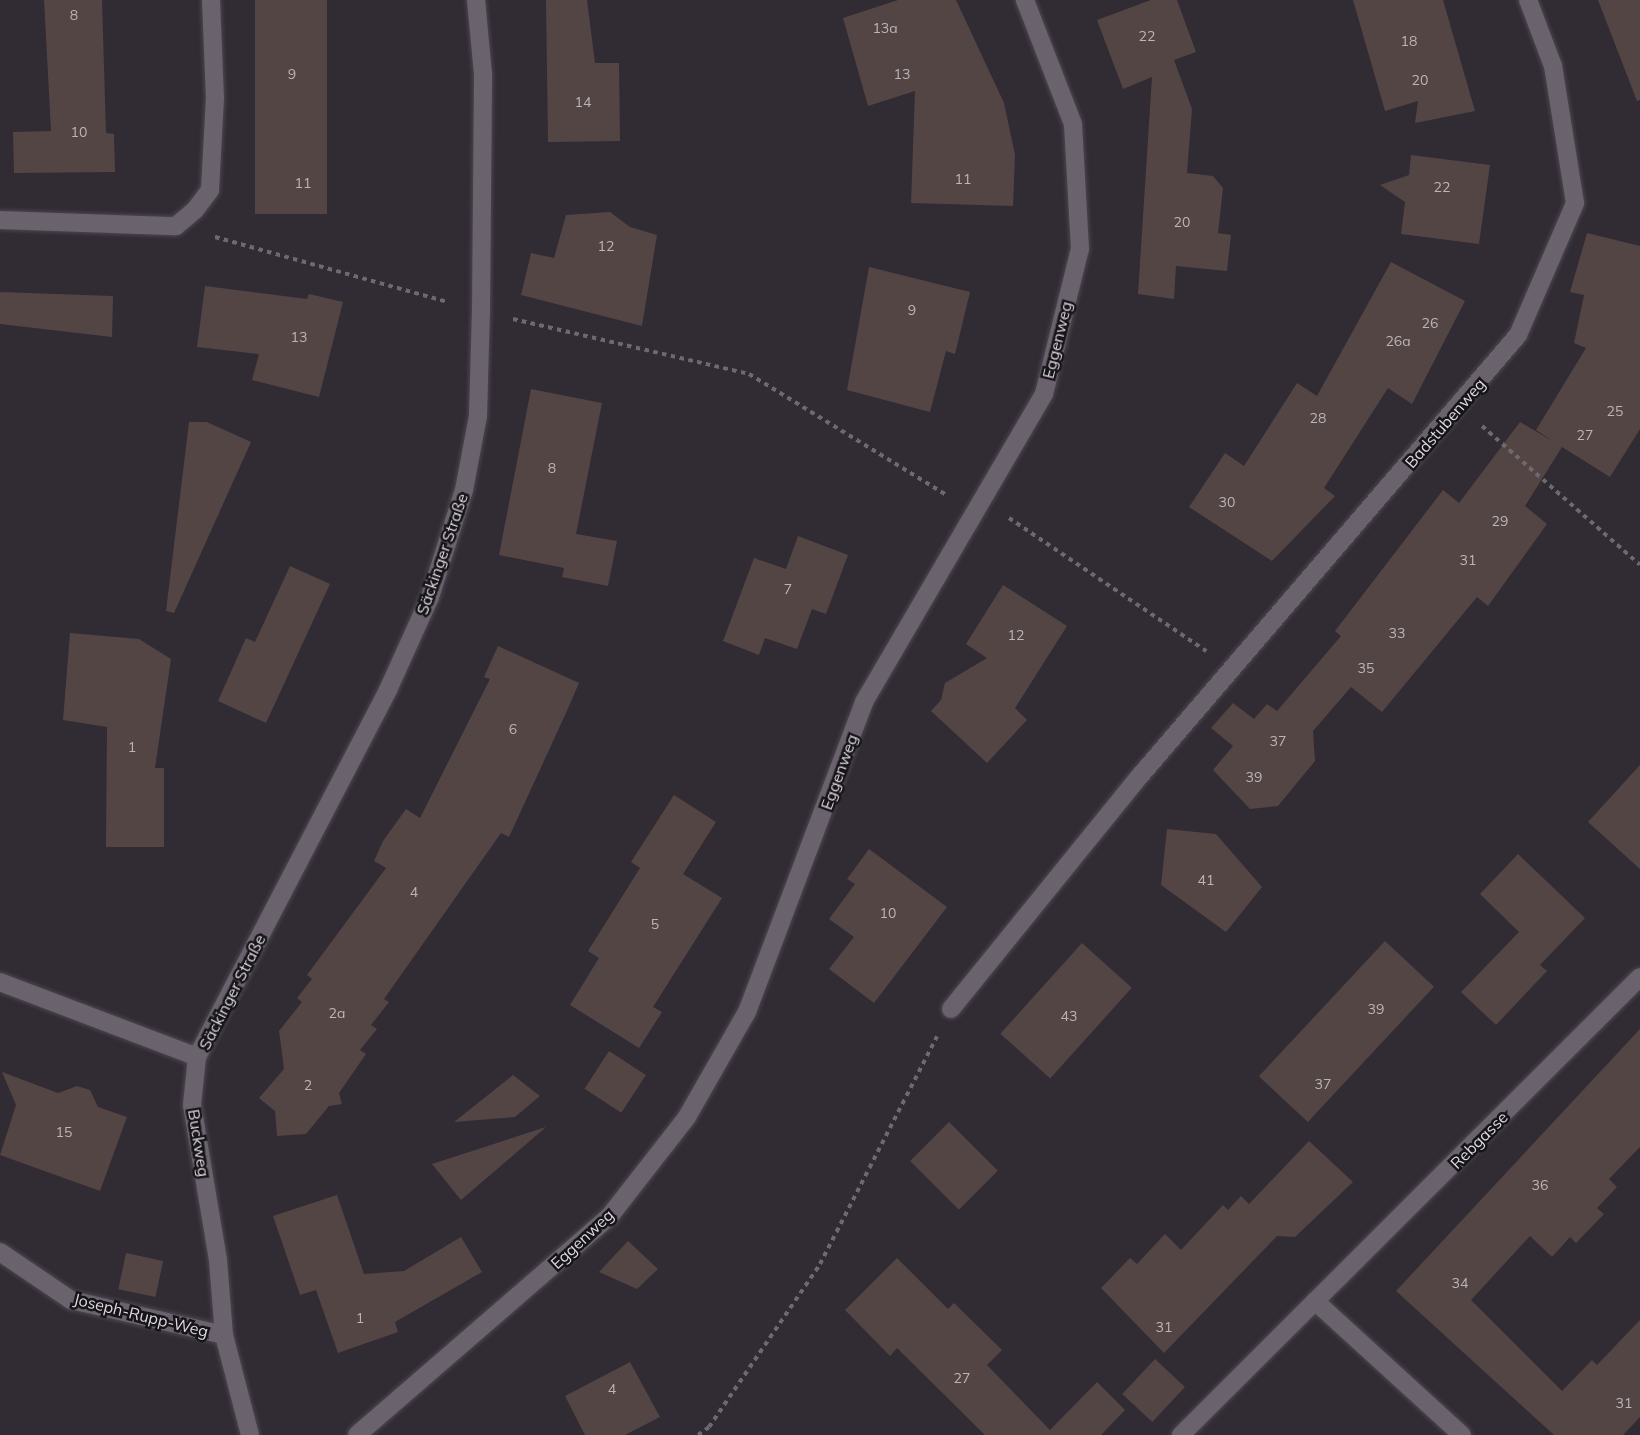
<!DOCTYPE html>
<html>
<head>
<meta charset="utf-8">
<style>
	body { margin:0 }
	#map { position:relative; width:1640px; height:1435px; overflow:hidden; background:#312b34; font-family:Mulish,sans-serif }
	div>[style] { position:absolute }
	.building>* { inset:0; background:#534544; transform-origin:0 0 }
	.path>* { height:4px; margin-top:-2px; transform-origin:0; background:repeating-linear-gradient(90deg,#6e6971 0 4.5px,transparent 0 9px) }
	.roads { filter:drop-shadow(0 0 2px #4c474f) drop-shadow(0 0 2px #4c474f) }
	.lane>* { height:18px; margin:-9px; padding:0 9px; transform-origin:9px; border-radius:9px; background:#6a636e }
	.street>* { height:18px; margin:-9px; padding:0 9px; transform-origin:9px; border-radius:9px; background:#6a636e }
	span { translate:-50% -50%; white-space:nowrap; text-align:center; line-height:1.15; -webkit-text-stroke:5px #171419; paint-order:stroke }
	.number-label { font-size:14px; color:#bbb5b9 }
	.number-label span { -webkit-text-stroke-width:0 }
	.street-label { font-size:16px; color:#dedae0 }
</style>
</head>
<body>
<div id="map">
	<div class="building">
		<i style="clip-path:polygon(44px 0,102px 0,106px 133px,114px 134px,115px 172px,14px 173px,13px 132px,51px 131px)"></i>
		<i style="left:255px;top:0;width:72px;height:214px"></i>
		<i style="clip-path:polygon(546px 0,587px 0,595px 63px,619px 63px,620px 141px,548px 142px)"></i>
		<i style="clip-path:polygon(898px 0,956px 0,1004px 103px,1015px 155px,1013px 206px,911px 203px,915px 91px,868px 106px,843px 18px)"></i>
		<i style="clip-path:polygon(1151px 0,1177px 0,1196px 52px,1174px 60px,1192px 109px,1187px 173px,1213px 176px,1223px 188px,1218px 233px,1231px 235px,1227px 271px,1176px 266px,1174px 299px,1138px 294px,1152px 77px,1123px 89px,1097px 20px)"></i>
		<i style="clip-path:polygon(1353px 0,1443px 0,1475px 111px,1415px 123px,1418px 101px,1385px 111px)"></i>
		<i style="clip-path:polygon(1598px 0,1640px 0,1640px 100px,1637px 101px)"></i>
		<i style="clip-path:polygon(1411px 155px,1490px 165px,1479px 244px,1401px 234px,1405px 202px,1380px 185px,1409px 175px)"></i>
		<i style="clip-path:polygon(610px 212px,630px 227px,657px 235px,642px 326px,521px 295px,531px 253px,554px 258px,566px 215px)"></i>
		<i style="clip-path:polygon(1587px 233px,1640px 246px,1640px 429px,1610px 477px,1562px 447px,1525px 506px,1547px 524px,1488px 606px,1477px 597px,1382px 712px,1351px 687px,1313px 731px,1315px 761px,1296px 784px,1278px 806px,1250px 809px,1213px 770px,1233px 746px,1211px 728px,1233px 703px,1254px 719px,1267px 704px,1277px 711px,1341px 636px,1335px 631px,1443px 490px,1459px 503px,1520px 422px,1554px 442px,1536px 430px,1586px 348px,1574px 343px,1584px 295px,1570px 292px)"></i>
		<i style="clip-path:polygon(1391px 262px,1465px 301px,1412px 404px,1388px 388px,1324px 488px,1335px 496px,1272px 561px,1189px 507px,1225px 453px,1244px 466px,1297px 383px,1317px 396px)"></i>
		<i style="clip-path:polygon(869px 267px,970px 292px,955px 354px,946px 351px,930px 412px,847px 390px)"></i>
		<i style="clip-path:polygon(205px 286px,307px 299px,309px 294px,343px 302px,319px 397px,252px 380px,259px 354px,197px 347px)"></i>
		<i style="clip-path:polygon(0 292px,113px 296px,112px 337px,0 324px)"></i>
		<i style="clip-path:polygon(531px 389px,602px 403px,576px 534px,617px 541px,608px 586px,562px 577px,564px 568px,499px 555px)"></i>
		<i style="clip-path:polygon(189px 422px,207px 422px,251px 442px,174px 613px,166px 611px)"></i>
		<i style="clip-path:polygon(798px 536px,848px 555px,826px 614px,812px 609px,797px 649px,765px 638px,759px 655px,723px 641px,754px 558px,786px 569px)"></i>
		<i style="clip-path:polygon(290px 566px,330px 584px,266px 723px,218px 701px,246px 638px,255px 642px)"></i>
		<i style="clip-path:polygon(1003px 585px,1067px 626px,1015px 708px,1027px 720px,987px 763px,931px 711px,941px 700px,945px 683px,987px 658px,966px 644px)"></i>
		<i style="clip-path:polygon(70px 633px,139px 639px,171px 659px,155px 768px,164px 768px,164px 847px,106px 847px,107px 727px,63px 720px)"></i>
		<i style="clip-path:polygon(498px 646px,579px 683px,566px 713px,509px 837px,501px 833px,384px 999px,389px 1002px,371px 1025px,377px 1029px,360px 1050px,366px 1054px,339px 1093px,342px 1104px,329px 1106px,306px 1134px,277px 1136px,275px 1111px,259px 1098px,284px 1069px,279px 1031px,302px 1002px,297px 998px,312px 979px,307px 975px,386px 868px,374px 861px,383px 841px,406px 809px,420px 818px,490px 679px,484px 677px)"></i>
		<i style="clip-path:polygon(1640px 765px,1640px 869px,1588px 822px)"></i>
		<i style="clip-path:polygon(674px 795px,716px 822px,683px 874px,722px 898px,653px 1007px,662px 1012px,639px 1048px,570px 1005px,599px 958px,588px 951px,640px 868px,631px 862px)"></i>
		<i style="clip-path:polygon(1167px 829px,1216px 834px,1262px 887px,1226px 932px,1161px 885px)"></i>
		<i style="clip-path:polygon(869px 849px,947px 907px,874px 1003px,829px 969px,854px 937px,829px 919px,855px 884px,847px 879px)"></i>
		<i style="clip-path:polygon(1518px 854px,1585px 918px,1540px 965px,1547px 971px,1496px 1025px,1461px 992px,1519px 932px,1480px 894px)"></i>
		<i style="left:1385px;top:941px;width:67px;height:185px;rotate:43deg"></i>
		<i style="left:1082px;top:943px;width:67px;height:122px;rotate:42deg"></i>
		<i style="clip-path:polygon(1640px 1029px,1640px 1147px,1609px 1179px,1617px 1187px,1597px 1208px,1604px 1214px,1576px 1243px,1570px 1237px,1552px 1257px,1530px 1236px,1471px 1300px,1562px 1391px,1592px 1360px,1597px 1365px,1640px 1320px,1640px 1417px,1623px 1435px,1554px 1435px,1396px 1291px)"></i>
		<i style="left:609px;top:1051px;width:44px;height:45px;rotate:33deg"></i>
		<i style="clip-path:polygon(2px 1072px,58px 1093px,77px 1086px,90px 1090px,98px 1107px,127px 1117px,100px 1191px,0 1155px,16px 1105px)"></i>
		<i style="clip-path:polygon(513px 1075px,540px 1096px,515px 1117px,454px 1122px)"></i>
		<i style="left:949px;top:1122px;width:69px;height:55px;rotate:45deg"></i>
		<i style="clip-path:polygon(546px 1127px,461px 1200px,432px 1164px)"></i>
		<i style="clip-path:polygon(1309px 1141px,1353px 1182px,1295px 1237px,1277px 1236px,1164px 1353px,1101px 1288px,1130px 1258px,1137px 1264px,1165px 1234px,1181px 1250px,1223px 1205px,1228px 1210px,1241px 1196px,1249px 1204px)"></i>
		<i style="clip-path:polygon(337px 1195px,364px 1274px,404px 1271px,461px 1237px,482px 1272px,395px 1322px,398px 1332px,338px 1353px,316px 1290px,300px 1295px,273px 1216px)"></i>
		<i style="clip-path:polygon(628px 1241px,658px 1269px,637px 1289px,599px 1272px)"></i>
		<i style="left:126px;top:1253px;width:38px;height:37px;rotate:12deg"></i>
		<i style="clip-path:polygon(897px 1258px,948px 1309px,954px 1303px,1002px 1350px,987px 1365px,1050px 1430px,1097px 1382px,1125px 1410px,1101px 1435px,985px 1435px,897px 1348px,890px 1356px,845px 1310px)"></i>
		<i style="left:1155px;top:1359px;width:41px;height:48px;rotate:43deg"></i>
		<i style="clip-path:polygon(630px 1362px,660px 1417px,625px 1435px,585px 1435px,565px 1396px)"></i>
	</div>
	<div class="path">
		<i style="left:215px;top:237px;width:242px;rotate:15.6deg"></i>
		<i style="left:513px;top:319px;width:242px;rotate:13.1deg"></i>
		<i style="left:749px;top:374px;width:233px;rotate:31.5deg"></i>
		<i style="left:1482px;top:426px;width:210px;rotate:41.3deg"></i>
		<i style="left:1009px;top:518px;width:238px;rotate:34deg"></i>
		<i style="left:698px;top:1435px;width:14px;rotate:-36deg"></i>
		<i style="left:709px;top:1427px;width:197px;rotate:-55.7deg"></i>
		<i style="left:820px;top:1264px;width:256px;rotate:-62.8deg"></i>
	</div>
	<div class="roads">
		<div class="lane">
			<i style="left:951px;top:1009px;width:299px;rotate:-51deg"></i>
		</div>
		<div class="street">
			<i style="left:0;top:220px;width:176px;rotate:2deg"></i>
			<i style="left:176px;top:226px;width:25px;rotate:-40deg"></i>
			<i style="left:195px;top:210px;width:25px;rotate:-53deg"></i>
			<i style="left:210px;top:190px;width:91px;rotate:-86.9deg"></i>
			<i style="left:215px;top:99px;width:99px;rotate:-92.3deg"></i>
			<i style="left:1139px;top:777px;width:582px;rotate:-49.39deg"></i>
			<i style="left:1518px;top:335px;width:144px;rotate:-66.6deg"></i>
			<i style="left:1575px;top:203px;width:139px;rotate:-99.1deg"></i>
			<i style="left:1553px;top:66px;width:71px;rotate:-110.7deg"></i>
			<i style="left:0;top:982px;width:211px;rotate:20.8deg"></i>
			<i style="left:0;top:1252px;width:86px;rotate:34.1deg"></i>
			<i style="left:71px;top:1300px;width:157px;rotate:12.9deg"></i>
			<i style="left:1315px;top:1301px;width:199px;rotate:42.4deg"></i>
			<i style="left:250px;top:1435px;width:103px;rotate:-104.6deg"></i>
			<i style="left:224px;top:1335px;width:75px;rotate:-94.6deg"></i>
			<i style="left:218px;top:1260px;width:157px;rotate:-99.5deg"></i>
			<i style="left:192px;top:1105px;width:48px;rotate:-84.1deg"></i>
			<i style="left:197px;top:1057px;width:414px;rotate:-62.5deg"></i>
			<i style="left:388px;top:690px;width:102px;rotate:-65.7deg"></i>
			<i style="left:430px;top:597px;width:112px;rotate:-72.4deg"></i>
			<i style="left:464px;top:490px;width:75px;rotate:-79.3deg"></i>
			<i style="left:478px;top:416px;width:105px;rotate:-88.4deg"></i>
			<i style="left:481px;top:311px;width:237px;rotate:-89.5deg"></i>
			<i style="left:483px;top:74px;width:74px;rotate:-95.4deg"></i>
			<i style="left:357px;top:1435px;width:333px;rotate:-40.9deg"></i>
			<i style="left:609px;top:1217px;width:127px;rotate:-52deg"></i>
			<i style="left:687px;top:1117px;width:121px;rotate:-60.3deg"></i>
			<i style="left:747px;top:1012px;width:331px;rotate:-69.3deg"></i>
			<i style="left:864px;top:702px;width:357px;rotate:-59.7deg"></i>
			<i style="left:1044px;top:394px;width:149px;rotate:-76.1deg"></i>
			<i style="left:1080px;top:249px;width:125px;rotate:-93.2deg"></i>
			<i style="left:1073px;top:124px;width:133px;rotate:-111.2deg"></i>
			<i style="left:1181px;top:1435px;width:648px;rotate:-44.94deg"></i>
		</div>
	</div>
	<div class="number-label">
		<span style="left:74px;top:15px">8</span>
		<span style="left:885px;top:28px">13a</span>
		<span style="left:1147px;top:36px">22</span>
		<span style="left:1409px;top:41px">18</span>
		<span style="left:292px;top:74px">9</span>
		<span style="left:902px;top:74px">13</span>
		<span style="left:1420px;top:80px">20</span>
		<span style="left:583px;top:102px">14</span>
		<span style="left:79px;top:132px">10</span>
		<span style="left:963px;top:179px">11</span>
		<span style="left:303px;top:183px">11</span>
		<span style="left:1442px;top:187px">22</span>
		<span style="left:1182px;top:222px">20</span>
		<span style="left:606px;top:246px">12</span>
		<span style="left:912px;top:310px">9</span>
		<span style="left:1430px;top:323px">26</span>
		<span style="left:299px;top:337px">13</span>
		<span style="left:1398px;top:341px">26a</span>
		<span style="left:1615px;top:411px">25</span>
		<span style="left:1318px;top:418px">28</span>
		<span style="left:1585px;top:435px">27</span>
		<span style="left:552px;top:468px">8</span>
		<span style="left:1227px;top:502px">30</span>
		<span style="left:1500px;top:521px">29</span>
		<span style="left:1468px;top:560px">31</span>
		<span style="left:788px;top:589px">7</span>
		<span style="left:1397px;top:633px">33</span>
		<span style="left:1016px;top:635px">12</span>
		<span style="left:1366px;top:668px">35</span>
		<span style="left:513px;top:729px">6</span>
		<span style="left:1278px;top:741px">37</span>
		<span style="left:132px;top:747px">1</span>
		<span style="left:1254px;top:777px">39</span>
		<span style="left:1206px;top:880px">41</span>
		<span style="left:414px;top:892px">4</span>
		<span style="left:888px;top:913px">10</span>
		<span style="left:655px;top:924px">5</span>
		<span style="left:1376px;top:1009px">39</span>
		<span style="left:337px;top:1013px">2a</span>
		<span style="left:1069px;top:1016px">43</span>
		<span style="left:1323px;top:1084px">37</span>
		<span style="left:308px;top:1085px">2</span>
		<span style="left:64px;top:1132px">15</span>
		<span style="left:1540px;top:1185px">36</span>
		<span style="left:1460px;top:1283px">34</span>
		<span style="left:360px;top:1318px">1</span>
		<span style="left:1164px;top:1327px">31</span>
		<span style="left:962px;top:1378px">27</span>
		<span style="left:612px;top:1389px">4</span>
		<span style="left:1624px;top:1403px">31</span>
	</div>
	<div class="street-label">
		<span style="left:1057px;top:340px;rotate:-76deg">Eggenweg</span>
		<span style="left:1445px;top:423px;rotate:-49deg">Badstubenweg</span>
		<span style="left:442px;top:554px;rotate:-71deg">Säckinger Straße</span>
		<span style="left:839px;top:772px;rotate:-70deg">Eggenweg</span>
		<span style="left:232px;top:992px;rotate:-63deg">Säckinger Straße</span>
		<span style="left:1479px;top:1140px;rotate:-45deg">Rebgasse</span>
		<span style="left:199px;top:1143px;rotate:81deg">Buckweg</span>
		<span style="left:582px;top:1239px;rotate:-43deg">Eggenweg</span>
		<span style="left:141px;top:1315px;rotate:14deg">Joseph-Rupp-Weg</span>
	</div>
</div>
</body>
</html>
